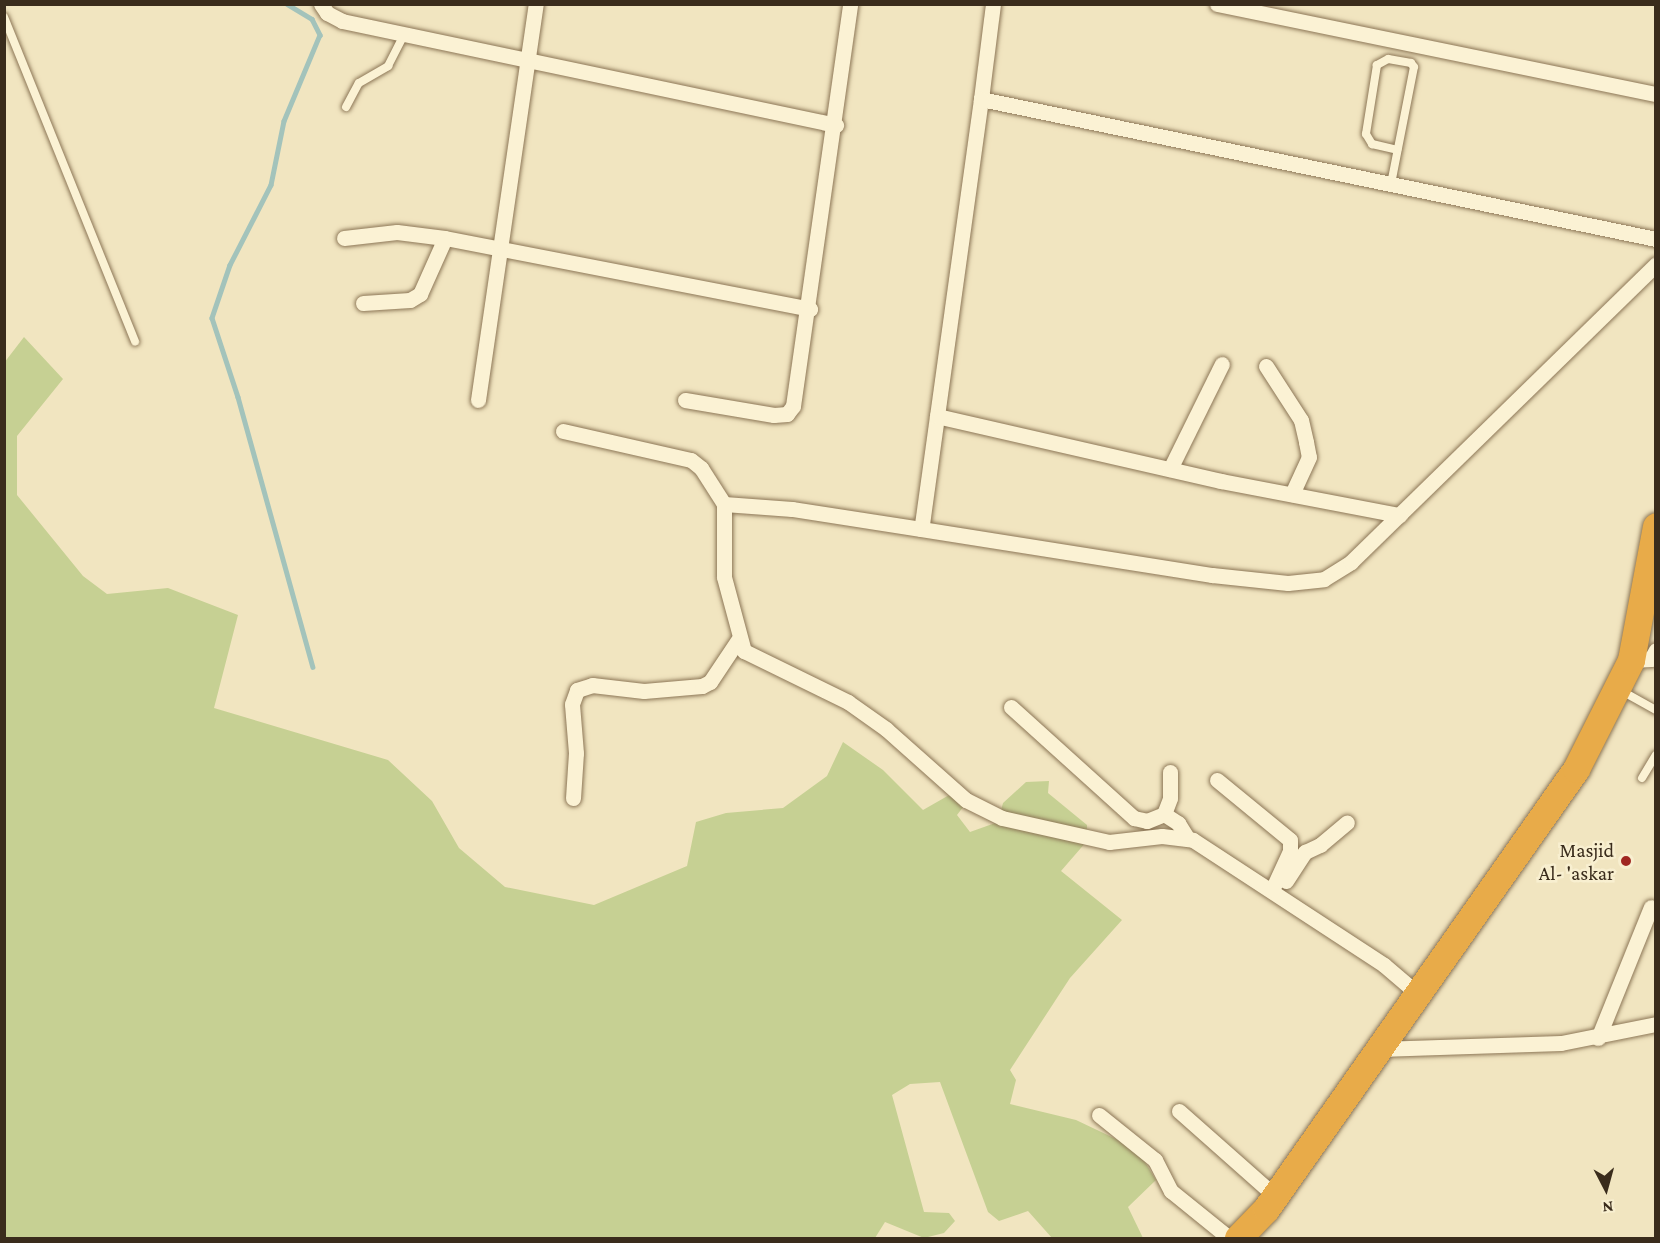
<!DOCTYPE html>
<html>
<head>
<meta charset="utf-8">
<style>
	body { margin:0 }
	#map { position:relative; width:1660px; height:1243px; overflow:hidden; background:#f1e5c0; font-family:"Crimson Pro",serif }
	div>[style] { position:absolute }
	.green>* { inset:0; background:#c6d093 }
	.stream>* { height:4.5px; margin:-2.25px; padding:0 2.25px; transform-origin:2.25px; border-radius:2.25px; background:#a3c3bb }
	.roads { filter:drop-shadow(0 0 2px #8c7656) drop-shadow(0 0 2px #8c7656) }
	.lane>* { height:8px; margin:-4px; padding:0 4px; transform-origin:4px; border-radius:4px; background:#fbf2d4 }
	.street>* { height:15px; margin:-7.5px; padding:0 7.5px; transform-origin:7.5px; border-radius:7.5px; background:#fbf2d4 }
	.highway>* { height:27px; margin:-13.5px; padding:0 13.5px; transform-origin:13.5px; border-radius:13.5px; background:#e8ab49 }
	.dots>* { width:16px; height:16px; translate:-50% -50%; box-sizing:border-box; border:3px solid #f8efd0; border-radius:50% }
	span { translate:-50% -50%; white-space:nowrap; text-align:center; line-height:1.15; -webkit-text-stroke:5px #f8efd0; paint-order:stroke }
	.poi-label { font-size:20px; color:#3a2c1c }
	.right { translate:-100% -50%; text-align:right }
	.frame { position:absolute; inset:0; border:6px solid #3a2c1c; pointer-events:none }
	.north { position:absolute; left:1576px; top:1159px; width:60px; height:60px; -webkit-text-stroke:4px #f8efd0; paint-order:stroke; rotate:174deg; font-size:16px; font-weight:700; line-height:24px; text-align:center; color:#3a2c1c }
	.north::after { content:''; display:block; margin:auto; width:21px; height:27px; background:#3a2c1c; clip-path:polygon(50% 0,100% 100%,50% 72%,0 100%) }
</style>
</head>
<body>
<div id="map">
	<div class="green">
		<i style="clip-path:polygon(24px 337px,63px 379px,17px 436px,17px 495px,83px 576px,107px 594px,168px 588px,238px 615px,214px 708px,388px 760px,432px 801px,459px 848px,505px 887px,594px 905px,687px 866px,696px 822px,726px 813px,783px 808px,827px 776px,843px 742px,883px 770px,923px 810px,951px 794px,966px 803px,957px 815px,970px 832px,998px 822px,1003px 803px,1026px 782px,1049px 781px,1048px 793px,1087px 825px,1087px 841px,1061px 871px,1122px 920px,1070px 978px,1010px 1070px,1016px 1080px,1010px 1104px,1076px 1120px,1137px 1149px,1156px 1180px,1128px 1207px,1143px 1238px,1052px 1238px,1028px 1211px,999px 1221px,988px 1212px,940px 1082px,910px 1084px,892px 1095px,924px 1212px,949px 1213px,955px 1221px,944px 1233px,924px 1238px,885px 1222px,875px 1238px,5px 1238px,4px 363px)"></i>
	</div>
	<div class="stream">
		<i style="left:287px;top:4px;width:29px;rotate:31deg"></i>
		<i style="left:312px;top:19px;width:18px;rotate:63deg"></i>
		<i style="left:320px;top:35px;width:93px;rotate:112.7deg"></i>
		<i style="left:284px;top:121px;width:65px;rotate:101.5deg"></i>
		<i style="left:271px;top:185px;width:90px;rotate:117.1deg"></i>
		<i style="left:230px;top:265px;width:56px;rotate:108.8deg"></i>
		<i style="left:212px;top:318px;width:83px;rotate:71.8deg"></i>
		<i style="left:238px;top:397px;width:280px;rotate:74.5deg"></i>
	</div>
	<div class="roads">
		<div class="lane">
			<i style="left:4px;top:17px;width:350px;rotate:68deg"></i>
			<i style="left:346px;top:107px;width:27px;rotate:-62deg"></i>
			<i style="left:359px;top:83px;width:34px;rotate:-30deg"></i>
			<i style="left:388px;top:66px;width:35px;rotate:-63deg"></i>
			<i style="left:1391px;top:184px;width:119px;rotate:-78.9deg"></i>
			<i style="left:1414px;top:67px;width:5px;rotate:-127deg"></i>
			<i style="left:1411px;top:63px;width:23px;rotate:-170deg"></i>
			<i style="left:1388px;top:59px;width:13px;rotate:151deg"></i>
			<i style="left:1377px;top:65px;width:70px;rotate:99.1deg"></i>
			<i style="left:1366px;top:134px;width:12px;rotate:59deg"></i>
			<i style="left:1372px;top:144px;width:26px;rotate:13deg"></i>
			<i style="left:1620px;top:690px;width:41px;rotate:29.1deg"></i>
			<i style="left:1642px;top:778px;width:27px;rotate:-59deg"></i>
		</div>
		<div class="street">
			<i style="left:321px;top:4px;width:11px;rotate:56deg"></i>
			<i style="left:327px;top:13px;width:17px;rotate:28deg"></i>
			<i style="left:342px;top:21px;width:505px;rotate:11.89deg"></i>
			<i style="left:993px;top:4px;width:96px;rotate:97.2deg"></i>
			<i style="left:981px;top:99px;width:689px;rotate:11.72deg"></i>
			<i style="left:1217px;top:4px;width:448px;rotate:11.6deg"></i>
			<i style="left:981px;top:99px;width:434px;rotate:97.9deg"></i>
			<i style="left:921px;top:529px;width:295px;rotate:9deg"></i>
			<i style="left:1212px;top:575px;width:76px;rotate:6deg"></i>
			<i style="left:1288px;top:583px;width:36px;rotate:-6deg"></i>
			<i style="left:1324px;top:579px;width:32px;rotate:-32deg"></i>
			<i style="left:1351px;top:562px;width:426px;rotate:-44.3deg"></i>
			<i style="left:344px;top:238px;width:53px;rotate:-6.5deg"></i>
			<i style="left:397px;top:232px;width:48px;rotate:7.1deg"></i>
			<i style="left:445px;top:238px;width:372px;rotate:11deg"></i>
			<i style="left:363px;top:303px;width:47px;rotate:-3.7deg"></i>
			<i style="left:410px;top:300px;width:12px;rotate:-31deg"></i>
			<i style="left:420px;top:294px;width:61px;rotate:-65.9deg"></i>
			<i style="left:1266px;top:366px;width:64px;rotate:57.1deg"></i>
			<i style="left:1301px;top:420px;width:23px;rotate:77deg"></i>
			<i style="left:1306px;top:442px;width:15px;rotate:79deg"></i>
			<i style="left:1309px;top:457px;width:41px;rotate:114.7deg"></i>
			<i style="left:478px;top:400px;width:400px;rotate:-81.7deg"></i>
			<i style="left:685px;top:400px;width:90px;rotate:9.6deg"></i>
			<i style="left:774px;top:415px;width:13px;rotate:-4deg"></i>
			<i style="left:787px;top:414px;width:10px;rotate:-53deg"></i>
			<i style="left:793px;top:406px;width:406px;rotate:-81.9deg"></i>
			<i style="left:937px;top:416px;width:291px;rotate:12.9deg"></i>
			<i style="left:1221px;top:481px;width:182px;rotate:10.8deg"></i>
			<i style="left:563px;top:431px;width:131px;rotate:12.8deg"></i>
			<i style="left:691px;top:460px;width:13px;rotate:39deg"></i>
			<i style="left:701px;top:468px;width:43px;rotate:57.4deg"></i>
			<i style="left:1170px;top:469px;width:117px;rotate:-63.7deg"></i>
			<i style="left:921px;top:529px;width:131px;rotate:-171.2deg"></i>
			<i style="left:792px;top:509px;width:68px;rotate:-175.8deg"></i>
			<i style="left:724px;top:504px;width:73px;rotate:90deg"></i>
			<i style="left:724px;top:577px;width:77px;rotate:74.9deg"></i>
			<i style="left:744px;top:651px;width:116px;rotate:26.1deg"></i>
			<i style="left:848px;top:702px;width:47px;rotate:35.4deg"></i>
			<i style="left:886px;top:729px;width:107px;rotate:41.6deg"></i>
			<i style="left:966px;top:800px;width:40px;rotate:26.6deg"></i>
			<i style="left:1002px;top:818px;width:110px;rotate:12.6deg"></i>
			<i style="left:1109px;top:842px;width:53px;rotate:-6.5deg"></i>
			<i style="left:1162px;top:836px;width:31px;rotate:7deg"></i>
			<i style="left:1193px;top:840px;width:228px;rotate:33.2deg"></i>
			<i style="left:1384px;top:965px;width:45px;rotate:40.5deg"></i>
			<i style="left:1631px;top:660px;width:20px;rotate:-3deg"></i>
			<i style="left:1651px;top:659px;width:10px;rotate:-61deg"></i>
			<i style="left:1011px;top:707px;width:166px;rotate:42.1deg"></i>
			<i style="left:1134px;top:818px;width:13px;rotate:13deg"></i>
			<i style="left:1147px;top:821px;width:18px;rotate:-22deg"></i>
			<i style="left:1164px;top:814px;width:17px;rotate:33deg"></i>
			<i style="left:1178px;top:823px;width:15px;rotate:58deg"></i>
			<i style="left:1217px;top:780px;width:94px;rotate:39.4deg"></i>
			<i style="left:1290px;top:840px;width:11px;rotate:90deg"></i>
			<i style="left:1290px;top:851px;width:43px;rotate:114.8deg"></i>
			<i style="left:573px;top:798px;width:45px;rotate:-86.2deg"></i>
			<i style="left:576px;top:753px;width:49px;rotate:-94.7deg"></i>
			<i style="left:572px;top:704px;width:15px;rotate:-70deg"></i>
			<i style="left:577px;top:690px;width:16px;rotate:-18deg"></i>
			<i style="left:592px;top:685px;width:52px;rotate:6.6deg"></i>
			<i style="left:644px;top:691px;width:58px;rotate:-4.9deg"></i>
			<i style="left:702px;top:686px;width:9px;rotate:-27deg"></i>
			<i style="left:710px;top:682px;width:50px;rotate:-56.3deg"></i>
			<i style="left:1164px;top:814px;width:17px;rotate:-69deg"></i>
			<i style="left:1170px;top:798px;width:26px;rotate:-90deg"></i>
			<i style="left:1286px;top:881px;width:35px;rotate:-57deg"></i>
			<i style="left:1305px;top:852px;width:17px;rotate:-25deg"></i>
			<i style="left:1320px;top:845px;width:35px;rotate:-40deg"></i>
			<i style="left:1598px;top:1038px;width:141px;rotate:-68deg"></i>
			<i style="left:1379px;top:1049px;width:182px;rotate:-1.9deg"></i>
			<i style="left:1561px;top:1043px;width:97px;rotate:-11.3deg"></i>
			<i style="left:1179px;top:1111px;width:128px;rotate:41.5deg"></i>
			<i style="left:1099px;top:1115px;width:72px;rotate:38.8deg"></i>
			<i style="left:1155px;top:1160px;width:35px;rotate:63deg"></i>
			<i style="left:1171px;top:1191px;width:75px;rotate:39deg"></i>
		</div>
		<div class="highway">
			<i style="left:1238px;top:1238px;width:40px;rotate:-46deg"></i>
			<i style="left:1266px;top:1209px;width:538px;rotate:-54.83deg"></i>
			<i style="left:1576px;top:769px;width:122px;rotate:-63.2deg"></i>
			<i style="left:1631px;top:660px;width:136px;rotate:-79.4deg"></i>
		</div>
	</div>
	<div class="dots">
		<i style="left:1626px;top:861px;background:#a02721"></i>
	</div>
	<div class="poi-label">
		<span class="right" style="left:1614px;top:862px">Masjid<br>Al- 'askar</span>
	</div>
	<div class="frame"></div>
	<div class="north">N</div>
</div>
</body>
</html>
